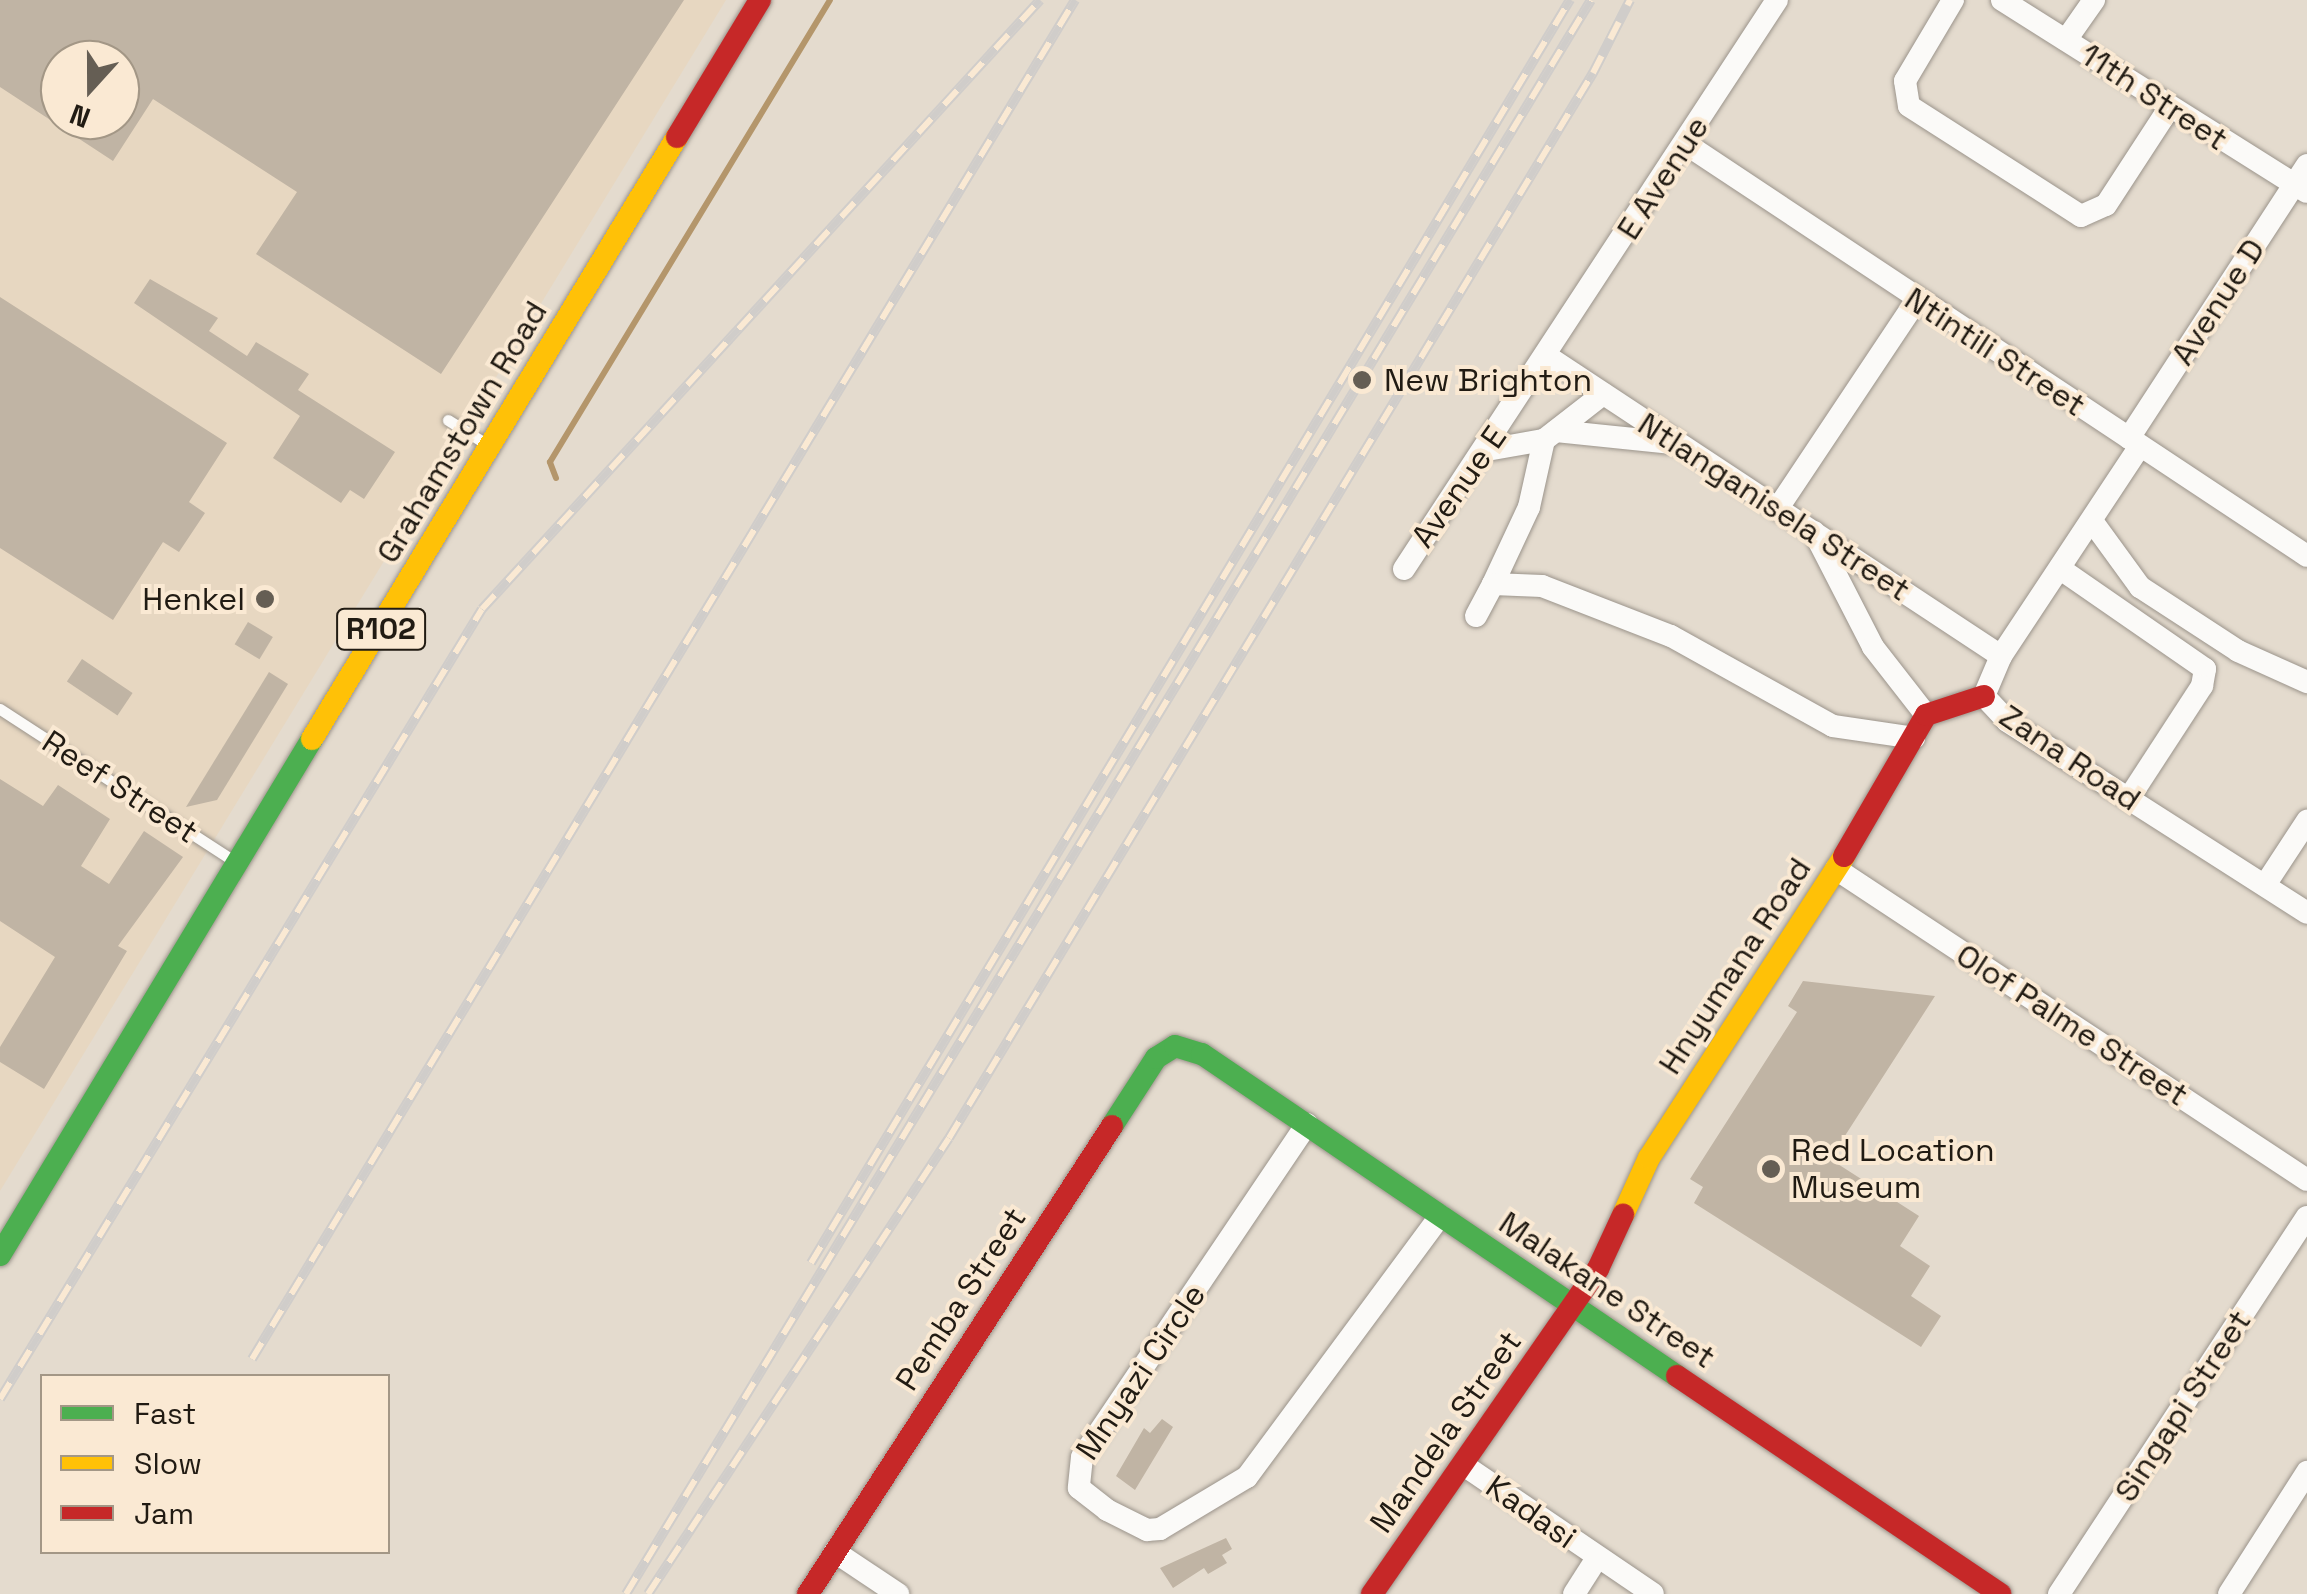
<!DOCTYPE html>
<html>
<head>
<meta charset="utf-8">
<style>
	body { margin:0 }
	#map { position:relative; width:2307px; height:1594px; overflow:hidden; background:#e4dbce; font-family:"Space Grotesk",sans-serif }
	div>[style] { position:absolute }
	.built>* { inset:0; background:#e7d7c1 }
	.stream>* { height:6px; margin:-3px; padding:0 3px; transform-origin:3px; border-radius:3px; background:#b4966b }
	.building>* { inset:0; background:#c0b4a4; transform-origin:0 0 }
	.roads { filter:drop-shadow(0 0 2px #9b948b) drop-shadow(0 0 2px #9b948b) }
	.lane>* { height:11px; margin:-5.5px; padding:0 5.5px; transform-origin:5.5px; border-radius:5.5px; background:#fbfaf8 }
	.street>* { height:22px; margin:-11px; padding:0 11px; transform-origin:11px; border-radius:11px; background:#fbfaf8 }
	.fast>* { height:22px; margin:-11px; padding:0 11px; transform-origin:11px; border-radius:11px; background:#4caf50 }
	.slow>* { height:22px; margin:-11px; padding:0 11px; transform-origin:11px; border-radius:11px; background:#ffc107 }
	.jam>* { height:22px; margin:-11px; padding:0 11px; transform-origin:11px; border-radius:11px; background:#c62828 }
	.rail>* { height:10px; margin-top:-5px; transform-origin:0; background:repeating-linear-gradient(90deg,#fae9d3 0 19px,#d0cdca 0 38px); box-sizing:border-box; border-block:2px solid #d0cdca }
	.dots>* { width:28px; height:28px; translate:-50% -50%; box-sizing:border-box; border:5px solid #fae9d3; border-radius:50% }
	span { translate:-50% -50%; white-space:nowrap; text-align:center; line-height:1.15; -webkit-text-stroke:8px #fae9d3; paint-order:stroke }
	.shield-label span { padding:2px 8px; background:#fae9d3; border:2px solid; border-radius:8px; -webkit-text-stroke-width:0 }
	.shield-label { font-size:30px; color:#211b13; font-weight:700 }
	.street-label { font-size:32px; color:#211b13 }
	.poi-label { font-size:32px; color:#211b13 }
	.left { translate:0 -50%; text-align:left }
	.right { translate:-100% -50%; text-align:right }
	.legend { position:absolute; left:40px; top:1374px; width:350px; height:180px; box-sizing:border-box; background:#fae9d3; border:2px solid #a39786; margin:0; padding:12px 18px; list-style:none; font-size:30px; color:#211b13 }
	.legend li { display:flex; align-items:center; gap:20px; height:50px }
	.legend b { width:50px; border:2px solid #a39786 }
	.north { position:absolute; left:40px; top:40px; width:100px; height:100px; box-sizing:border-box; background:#fae9d3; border:2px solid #a39786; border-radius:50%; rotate:201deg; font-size:28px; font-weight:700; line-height:40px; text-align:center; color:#211b13 }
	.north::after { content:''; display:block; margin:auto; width:35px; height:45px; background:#655e54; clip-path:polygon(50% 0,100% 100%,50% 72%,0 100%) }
</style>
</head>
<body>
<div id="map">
	<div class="built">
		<i style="clip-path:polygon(evenodd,0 0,726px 0,0 1191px,0 0,60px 60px,120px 60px,120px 120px,60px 120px,60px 60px)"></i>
	</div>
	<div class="stream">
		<i style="left:556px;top:478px;width:17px;rotate:-111deg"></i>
		<i style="left:550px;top:462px;width:540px;rotate:-58.78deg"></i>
	</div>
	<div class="building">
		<i style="clip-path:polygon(evenodd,0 0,684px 0,441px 374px,256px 254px,297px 192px,153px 99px,113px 161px,0 87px,0 0,60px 60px,120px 60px,120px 120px,60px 120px,60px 60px)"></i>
		<i style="clip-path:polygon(150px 279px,218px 318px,209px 331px,247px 356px,256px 342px,309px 374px,298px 390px,395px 452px,364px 499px,350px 490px,341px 503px,273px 458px,300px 416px,134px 303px)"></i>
		<i style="clip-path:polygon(0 297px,227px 443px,189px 502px,205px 513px,179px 552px,163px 542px,113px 620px,0 548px)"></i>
		<i style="left:248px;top:622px;width:29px;height:26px;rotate:31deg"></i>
		<i style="left:82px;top:659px;width:61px;height:27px;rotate:34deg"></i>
		<i style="clip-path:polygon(269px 672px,288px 684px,217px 800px,186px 807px)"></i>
		<i style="clip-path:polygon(0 779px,43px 806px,58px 785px,110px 819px,81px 866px,109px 884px,144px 831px,183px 857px,118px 946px,127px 951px,44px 1089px,0 1062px,0 1047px,55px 957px,0 921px)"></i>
		<i style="clip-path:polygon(1803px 981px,1935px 996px,1830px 1159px,1919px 1216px,1900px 1246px,1930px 1266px,1911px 1296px,1941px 1316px,1921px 1347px,1694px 1203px,1703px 1187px,1690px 1179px,1797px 1012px,1788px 1006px)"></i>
		<i style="clip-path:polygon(1162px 1419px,1173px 1427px,1135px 1490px,1116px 1476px,1144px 1428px,1150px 1433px)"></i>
		<i style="clip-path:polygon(1226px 1538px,1232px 1549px,1222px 1555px,1227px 1563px,1208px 1574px,1204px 1568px,1173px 1588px,1160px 1568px)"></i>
	</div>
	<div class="roads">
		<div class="lane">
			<i style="left:448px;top:420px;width:47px;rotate:32deg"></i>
			<i style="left:0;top:709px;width:281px;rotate:33deg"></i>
		</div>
		<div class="street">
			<i style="left:1953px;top:0;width:94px;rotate:120.7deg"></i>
			<i style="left:1905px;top:81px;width:25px;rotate:81deg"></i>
			<i style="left:1909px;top:106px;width:204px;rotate:32.6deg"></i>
			<i style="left:2081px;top:216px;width:27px;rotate:-24deg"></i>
			<i style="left:2106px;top:205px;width:113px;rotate:-56.9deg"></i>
			<i style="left:2002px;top:0;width:360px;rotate:32.2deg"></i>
			<i style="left:2066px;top:40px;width:49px;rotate:-55deg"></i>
			<i style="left:1686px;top:144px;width:745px;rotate:33.56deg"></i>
			<i style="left:1548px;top:357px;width:543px;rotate:33.43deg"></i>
			<i style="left:1556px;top:431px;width:117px;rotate:5.9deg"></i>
			<i style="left:2129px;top:438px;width:326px;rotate:-56.9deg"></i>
			<i style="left:2140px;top:446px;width:252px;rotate:123.5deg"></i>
			<i style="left:2001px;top:656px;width:43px;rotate:113deg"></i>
			<i style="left:1984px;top:696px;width:34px;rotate:47deg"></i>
			<i style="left:2007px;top:721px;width:356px;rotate:32.6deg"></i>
			<i style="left:1487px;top:450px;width:58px;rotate:-10deg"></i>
			<i style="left:1544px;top:440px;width:75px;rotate:-37.9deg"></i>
			<i style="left:1778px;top:508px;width:249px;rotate:-56.3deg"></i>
			<i style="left:2092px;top:521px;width:82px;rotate:54deg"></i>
			<i style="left:2140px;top:587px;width:117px;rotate:33.1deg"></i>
			<i style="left:2238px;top:651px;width:76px;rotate:24.2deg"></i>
			<i style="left:1814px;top:532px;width:129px;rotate:62.8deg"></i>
			<i style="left:1873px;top:647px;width:86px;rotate:52.1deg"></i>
			<i style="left:1404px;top:569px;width:680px;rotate:-56.75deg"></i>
			<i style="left:2062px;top:570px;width:174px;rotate:34.7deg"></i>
			<i style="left:2205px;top:669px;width:17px;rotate:100deg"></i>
			<i style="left:2202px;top:686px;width:134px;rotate:123.1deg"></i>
			<i style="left:1493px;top:584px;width:85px;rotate:-64.9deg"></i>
			<i style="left:1529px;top:507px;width:69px;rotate:-77.4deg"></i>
			<i style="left:1476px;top:616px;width:36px;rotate:-62deg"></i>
			<i style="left:1493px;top:584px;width:49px;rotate:2.3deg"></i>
			<i style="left:1542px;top:586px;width:138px;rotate:21.2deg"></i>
			<i style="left:1671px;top:636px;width:185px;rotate:29.1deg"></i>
			<i style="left:1833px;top:726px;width:82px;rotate:8.4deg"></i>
			<i style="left:1836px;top:869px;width:564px;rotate:33.44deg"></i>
			<i style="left:2265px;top:885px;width:77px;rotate:-56.7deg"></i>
			<i style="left:1307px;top:1124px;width:402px;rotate:124deg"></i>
			<i style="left:1082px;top:1457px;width:31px;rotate:96deg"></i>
			<i style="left:1079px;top:1488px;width:36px;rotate:38deg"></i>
			<i style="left:1107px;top:1510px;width:45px;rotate:26.6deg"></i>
			<i style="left:1147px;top:1530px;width:13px;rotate:-4deg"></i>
			<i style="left:1160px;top:1529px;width:101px;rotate:-30.9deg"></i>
			<i style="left:1247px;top:1477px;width:325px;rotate:-53.5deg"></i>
			<i style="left:1465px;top:1466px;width:227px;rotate:34.2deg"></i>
			<i style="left:835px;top:1552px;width:76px;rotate:33.7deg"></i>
			<i style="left:1574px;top:1594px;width:43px;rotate:-57.4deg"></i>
			<i style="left:2059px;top:1594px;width:451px;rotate:-56.7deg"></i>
			<i style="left:2229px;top:1594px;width:145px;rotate:-57.4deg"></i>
		</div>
		<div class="fast">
			<i style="left:1112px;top:1126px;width:81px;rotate:-57.1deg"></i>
			<i style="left:1156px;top:1058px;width:22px;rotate:-32deg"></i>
			<i style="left:1175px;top:1046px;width:28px;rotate:17deg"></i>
			<i style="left:1202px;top:1054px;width:574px;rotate:34.13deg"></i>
			<i style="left:0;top:1255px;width:603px;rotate:-58.84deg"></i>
		</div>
		<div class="slow">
			<i style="left:312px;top:739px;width:704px;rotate:-58.77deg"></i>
			<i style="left:1623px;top:1215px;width:63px;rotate:-65.5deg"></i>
			<i style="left:1649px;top:1158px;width:359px;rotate:-57.1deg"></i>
		</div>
		<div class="jam">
			<i style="left:677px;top:137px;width:160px;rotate:-58.8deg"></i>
			<i style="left:1844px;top:856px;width:163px;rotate:-59.8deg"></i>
			<i style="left:1926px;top:715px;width:61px;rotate:-18.1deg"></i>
			<i style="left:1677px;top:1376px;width:390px;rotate:34deg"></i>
			<i style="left:808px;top:1594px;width:558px;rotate:-56.99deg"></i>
			<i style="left:1372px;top:1594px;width:396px;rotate:-55.2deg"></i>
			<i style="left:1598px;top:1269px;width:60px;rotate:-65.2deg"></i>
		</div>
	</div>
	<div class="rail">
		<i style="left:811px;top:1263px;width:1474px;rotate:-59deg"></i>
		<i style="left:252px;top:1359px;width:1589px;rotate:-58.8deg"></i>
		<i style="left:0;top:1399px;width:925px;rotate:-58.61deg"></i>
		<i style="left:482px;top:609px;width:826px;rotate:-47.5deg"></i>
		<i style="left:626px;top:1594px;width:1863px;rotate:-58.81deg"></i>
		<i style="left:648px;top:1594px;width:546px;rotate:-56.57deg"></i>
		<i style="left:949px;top:1138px;width:1245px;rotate:-58.84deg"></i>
		<i style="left:1593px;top:73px;width:82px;rotate:-63.1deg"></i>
	</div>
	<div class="dots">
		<i style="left:1362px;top:380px;background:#655e54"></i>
		<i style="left:265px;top:599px;background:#655e54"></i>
		<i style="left:1771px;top:1169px;background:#655e54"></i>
	</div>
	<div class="shield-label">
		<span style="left:381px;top:629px">R102</span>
	</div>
	<div class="street-label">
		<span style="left:2154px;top:97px;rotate:33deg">11th Street</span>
		<span style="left:1663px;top:178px;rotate:-57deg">E Avenue</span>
		<span style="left:2218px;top:302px;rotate:-57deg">Avenue D</span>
		<span style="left:1995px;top:352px;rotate:33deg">Ntintili Street</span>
		<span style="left:462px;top:432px;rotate:-59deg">Grahamstown Road</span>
		<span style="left:1459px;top:487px;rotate:-55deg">Avenue E</span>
		<span style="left:1774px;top:507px;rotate:33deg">Ntlanganisela Street</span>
		<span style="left:2070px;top:758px;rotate:34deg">Zana Road</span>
		<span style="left:120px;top:787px;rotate:33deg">Reef Street</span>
		<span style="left:1735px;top:966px;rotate:-57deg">Hnyumana Road</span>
		<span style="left:2072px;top:1025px;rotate:33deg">Olof Palme Street</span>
		<span style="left:1607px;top:1290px;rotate:34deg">Malakane Street</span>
		<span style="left:961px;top:1299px;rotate:-57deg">Pemba Street</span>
		<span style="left:1141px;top:1372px;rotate:-56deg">Mnyazi Circle</span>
		<span style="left:2183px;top:1406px;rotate:-57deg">Singapi Street</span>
		<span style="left:1446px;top:1432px;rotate:-55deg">Mandela Street</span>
		<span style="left:1531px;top:1512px;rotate:35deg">Kadasi</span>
	</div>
	<div class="poi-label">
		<span class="left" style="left:1384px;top:380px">New Brighton</span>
		<span class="right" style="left:245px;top:599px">Henkel</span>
		<span class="left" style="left:1791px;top:1169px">Red Location<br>Museum</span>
	</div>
	<ul class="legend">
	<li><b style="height:12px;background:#4caf50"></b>Fast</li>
	<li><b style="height:12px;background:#ffc107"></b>Slow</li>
	<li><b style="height:12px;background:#c62828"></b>Jam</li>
	</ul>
	<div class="north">N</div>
</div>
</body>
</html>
